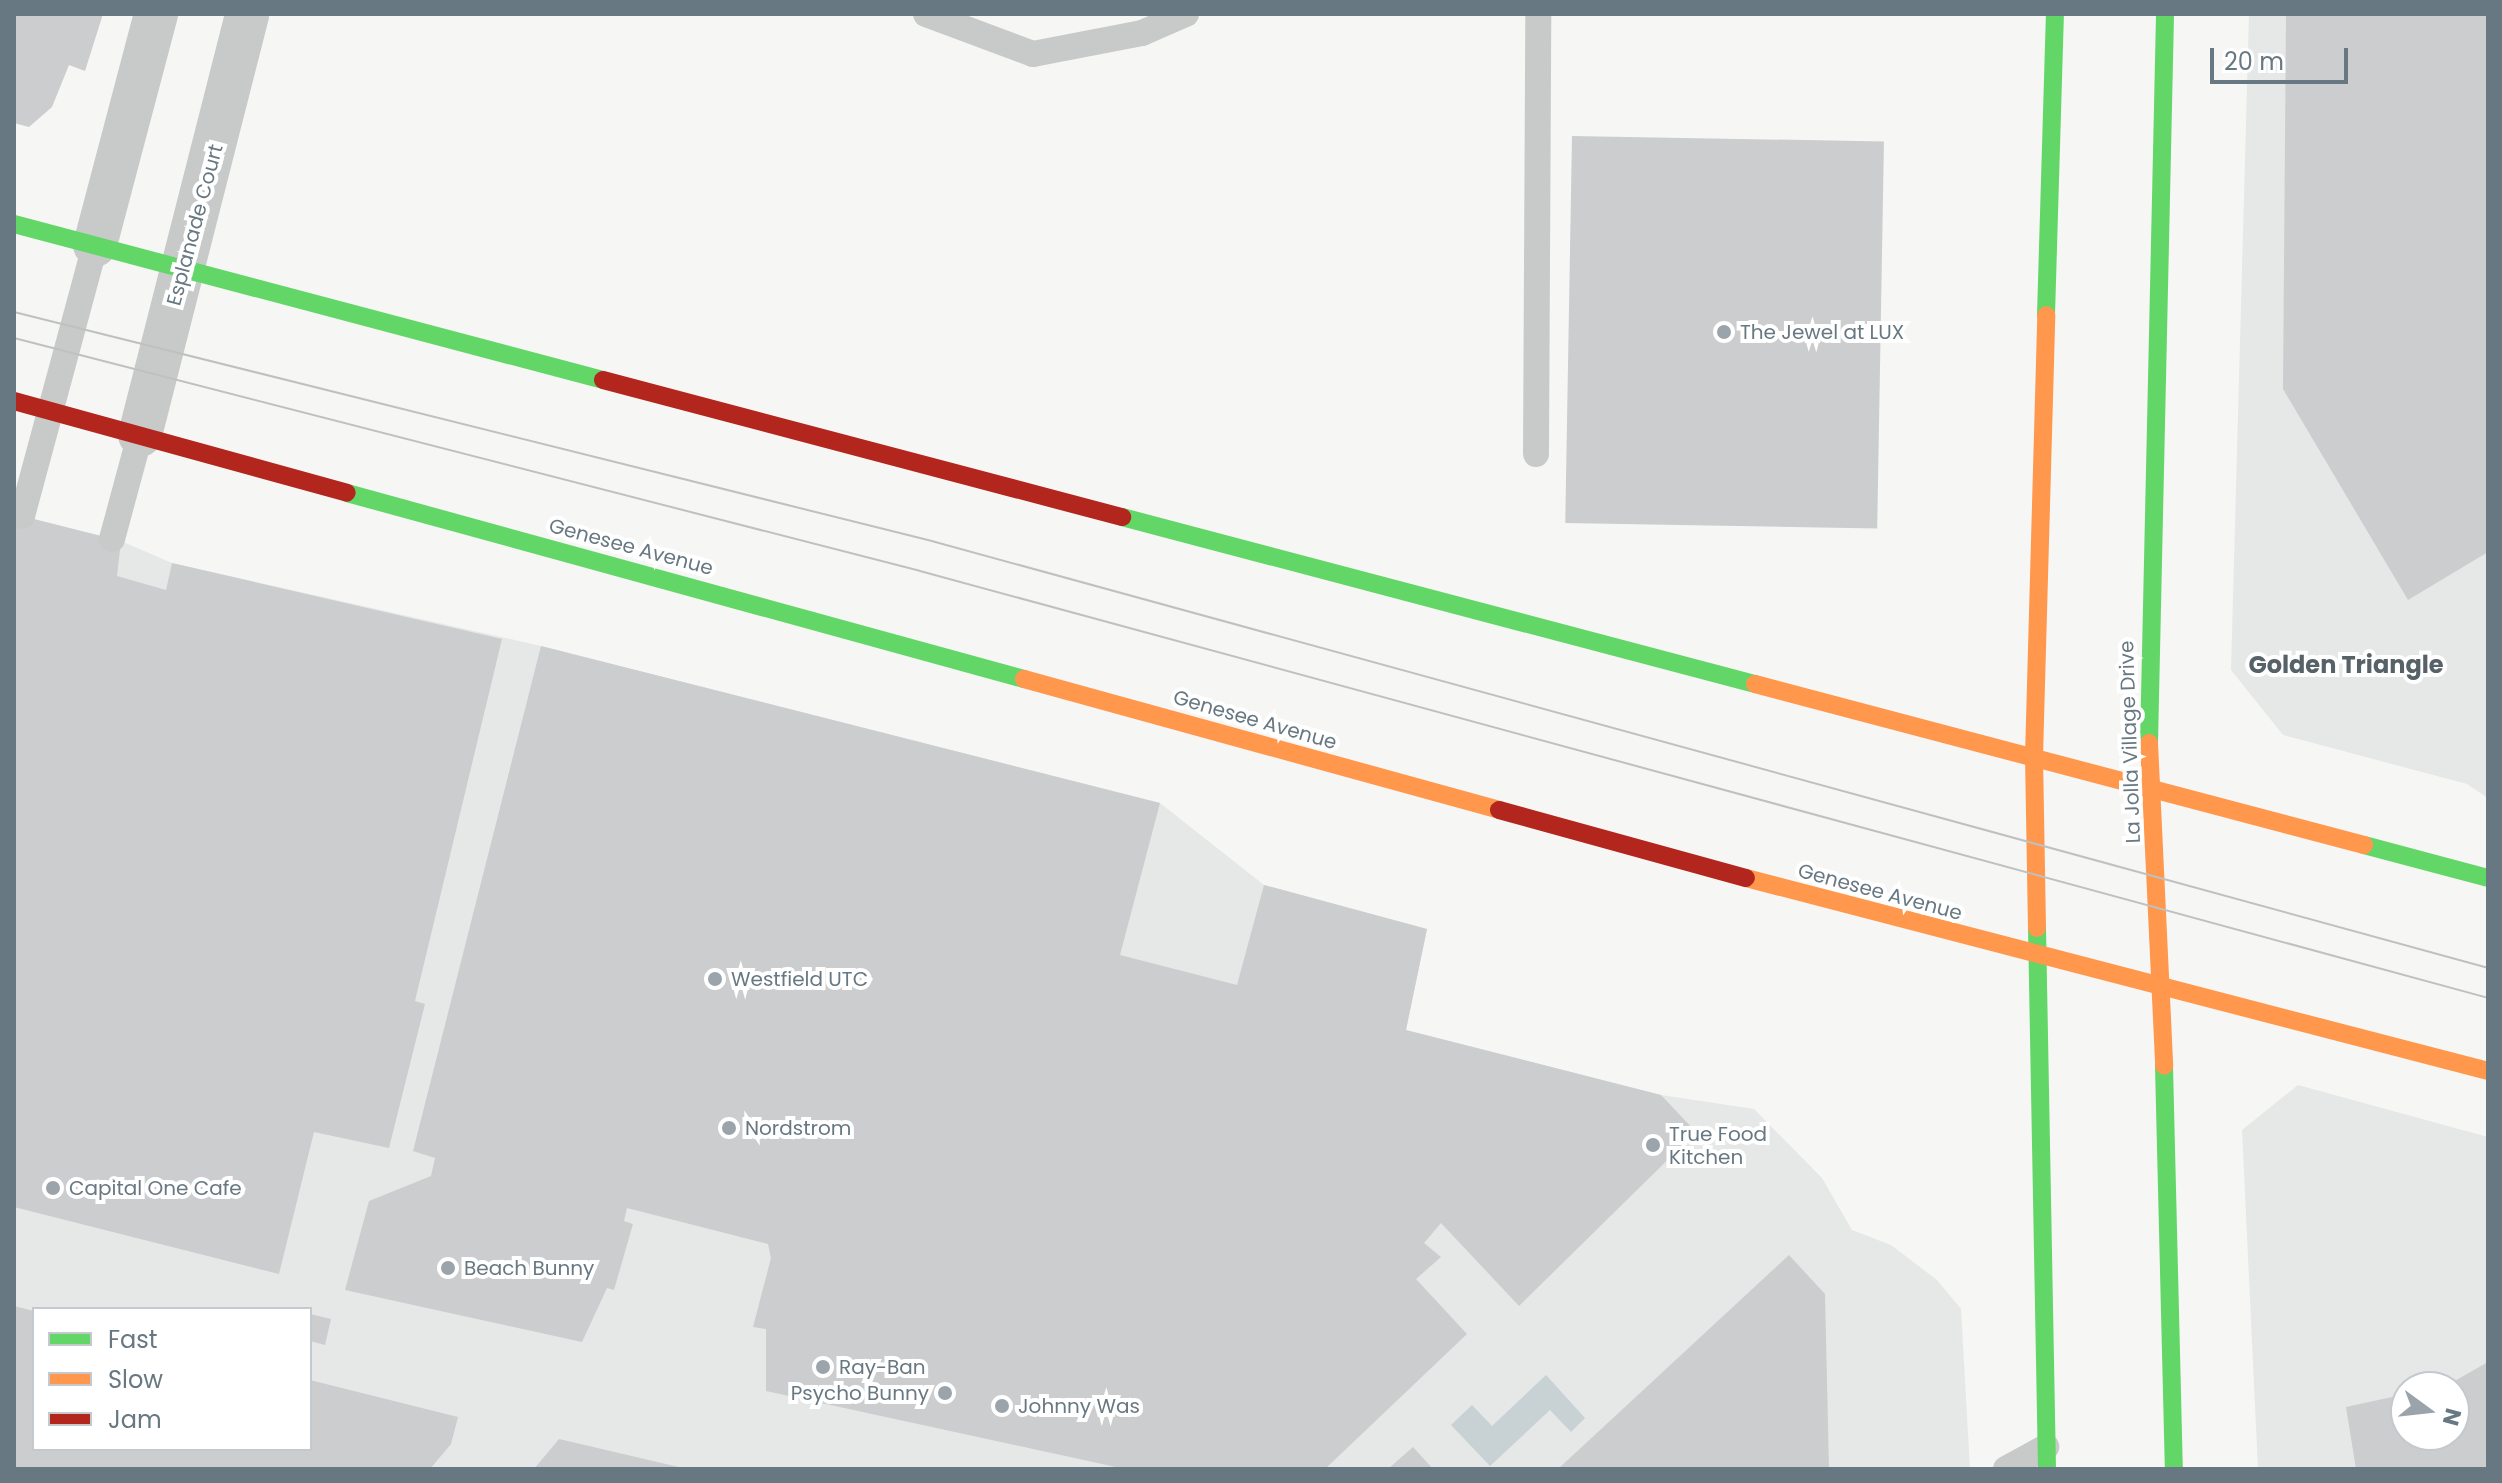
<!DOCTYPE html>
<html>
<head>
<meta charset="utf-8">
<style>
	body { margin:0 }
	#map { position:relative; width:2502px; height:1483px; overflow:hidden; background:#f6f6f5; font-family:Poppins,sans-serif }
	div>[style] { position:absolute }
	.built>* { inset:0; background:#e6e7e7 }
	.water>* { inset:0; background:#c8d1d3 }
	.building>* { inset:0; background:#cccdce; transform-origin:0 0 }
	.lane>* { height:26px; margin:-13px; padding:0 13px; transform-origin:13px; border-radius:13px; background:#c8caca }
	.street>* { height:44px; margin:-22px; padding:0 22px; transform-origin:22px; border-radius:22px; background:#c8caca }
	.fast>* { height:18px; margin:-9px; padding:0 9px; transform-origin:9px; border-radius:9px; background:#63d668 }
	.slow>* { height:18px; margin:-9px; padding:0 9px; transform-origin:9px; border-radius:9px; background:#ff974d }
	.jam>* { height:18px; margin:-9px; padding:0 9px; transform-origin:9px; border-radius:9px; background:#b3261e }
	.tram>* { height:2px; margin:-1px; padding:0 1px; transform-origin:1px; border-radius:1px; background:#bfc0c1 }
	.dots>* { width:22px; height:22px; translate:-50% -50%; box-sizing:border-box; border:4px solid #fff; border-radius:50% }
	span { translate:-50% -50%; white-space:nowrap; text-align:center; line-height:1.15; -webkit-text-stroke:8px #fff; paint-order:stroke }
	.street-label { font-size:20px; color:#687882 }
	.poi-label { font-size:20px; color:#687882 }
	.left { translate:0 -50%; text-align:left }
	.right { translate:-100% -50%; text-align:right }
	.quarter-label { font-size:24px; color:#566168; font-weight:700 }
	.frame { position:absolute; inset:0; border:16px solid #687882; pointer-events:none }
	.legend { position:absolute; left:32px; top:1307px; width:280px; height:144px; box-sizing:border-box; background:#fff; border:2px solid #c3c9cd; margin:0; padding:10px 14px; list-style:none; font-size:24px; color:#687882 }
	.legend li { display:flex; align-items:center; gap:16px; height:40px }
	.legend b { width:40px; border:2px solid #c3c9cd }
	.north { position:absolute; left:2390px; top:1371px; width:80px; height:80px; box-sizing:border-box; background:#fff; border:2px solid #c3c9cd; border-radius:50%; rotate:105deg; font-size:22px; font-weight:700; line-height:32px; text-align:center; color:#687882 }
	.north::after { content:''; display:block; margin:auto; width:28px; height:36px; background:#9aa4aa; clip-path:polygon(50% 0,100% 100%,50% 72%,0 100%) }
	.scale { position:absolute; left:2210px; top:48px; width:138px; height:36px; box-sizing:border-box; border:4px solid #687882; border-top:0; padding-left:10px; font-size:24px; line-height:28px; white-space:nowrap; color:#687882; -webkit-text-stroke:6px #fff; paint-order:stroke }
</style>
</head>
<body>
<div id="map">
	<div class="built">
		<i style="clip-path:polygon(2249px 14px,2488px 14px,2488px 798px,2467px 784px,2283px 735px,2231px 670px)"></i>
		<i style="clip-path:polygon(evenodd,14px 514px,121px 541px,172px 563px,541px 646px,1160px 803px,1264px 885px,1427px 929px,1406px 1030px,1661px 1095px,1754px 1109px,1822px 1178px,1852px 1230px,1891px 1245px,1937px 1280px,1961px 1309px,1970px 1469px,14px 1469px,14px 514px,34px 1309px,310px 1309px,310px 1449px,34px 1449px,34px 1309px)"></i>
		<i style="clip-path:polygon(evenodd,2298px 1085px,2488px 1137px,2488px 1469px,2258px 1469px,2242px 1130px,2298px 1085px,2406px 1387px,2454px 1387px,2454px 1435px,2406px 1435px,2406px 1387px)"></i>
	</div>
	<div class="water">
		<i style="clip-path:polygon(1546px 1375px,1585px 1418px,1571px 1432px,1550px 1410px,1490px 1466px,1451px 1425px,1472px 1405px,1492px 1426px)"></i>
	</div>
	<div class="building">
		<i style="clip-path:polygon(14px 14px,103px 14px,85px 71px,69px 65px,52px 107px,29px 127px,14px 123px)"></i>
		<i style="clip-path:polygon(2286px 14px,2488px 14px,2488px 552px,2408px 600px,2283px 389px)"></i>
		<i style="left:1572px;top:136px;width:312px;height:387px;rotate:1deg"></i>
		<i style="clip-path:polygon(14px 514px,121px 541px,117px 576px,166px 590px,172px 563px,502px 639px,415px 1001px,425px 1004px,389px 1148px,314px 1132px,279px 1274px,14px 1207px)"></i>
		<i style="clip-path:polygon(541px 646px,1160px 803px,1120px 955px,1237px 985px,1264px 885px,1427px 929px,1406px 1030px,1661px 1095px,1696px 1132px,1519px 1306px,1441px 1223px,1424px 1243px,1441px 1257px,1416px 1279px,1467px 1334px,1325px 1469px,1125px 1469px,766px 1391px,766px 1329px,753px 1327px,771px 1258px,768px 1244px,627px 1208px,624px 1221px,633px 1224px,614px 1290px,607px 1288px,582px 1342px,345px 1290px,369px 1201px,431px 1176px,435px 1158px,413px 1151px)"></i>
		<i style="clip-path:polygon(1789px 1255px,1825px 1294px,1829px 1469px,1558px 1469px)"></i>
		<i style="clip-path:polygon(14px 1306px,34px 1311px,34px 1449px,310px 1449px,310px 1380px,458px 1417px,451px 1444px,430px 1469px,14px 1469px)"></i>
		<i style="clip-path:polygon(310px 1314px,331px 1319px,325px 1345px,310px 1341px)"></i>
		<i style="clip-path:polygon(2488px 1362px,2488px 1469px,2356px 1469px,2346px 1407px,2406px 1394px,2406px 1435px,2454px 1435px,2454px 1387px,2444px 1387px)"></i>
		<i style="clip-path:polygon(559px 1439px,683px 1468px,683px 1469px,534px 1469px)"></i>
		<i style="clip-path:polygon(1413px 1447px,1433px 1469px,1388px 1469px)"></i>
	</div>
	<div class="lane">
		<i style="left:926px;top:14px;width:114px;rotate:20.5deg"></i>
		<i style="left:1033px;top:54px;width:111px;rotate:-10.9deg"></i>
		<i style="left:1142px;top:33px;width:48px;rotate:-23.4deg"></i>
		<i style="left:1536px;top:454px;width:440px;rotate:-89.7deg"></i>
		<i style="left:22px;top:516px;width:281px;rotate:-74.9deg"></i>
		<i style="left:112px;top:539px;width:108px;rotate:-74.9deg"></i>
		<i style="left:2006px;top:1469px;width:46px;rotate:-28.8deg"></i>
	</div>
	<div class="street">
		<i style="left:95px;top:245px;width:239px;rotate:-75.2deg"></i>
		<i style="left:140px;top:435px;width:434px;rotate:-75.7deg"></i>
	</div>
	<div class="fast">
		<i style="left:14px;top:224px;width:609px;rotate:14.83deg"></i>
		<i style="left:2046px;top:315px;width:301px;rotate:-88.3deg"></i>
		<i style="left:347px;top:493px;width:702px;rotate:15.36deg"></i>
		<i style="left:1122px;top:517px;width:655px;rotate:14.78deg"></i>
		<i style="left:2149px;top:743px;width:729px;rotate:-88.74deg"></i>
		<i style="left:2364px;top:845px;width:128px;rotate:14.9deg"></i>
		<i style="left:2037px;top:928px;width:541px;rotate:88.94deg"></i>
		<i style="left:2164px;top:1066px;width:403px;rotate:88.6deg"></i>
	</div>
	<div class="slow">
		<i style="left:1024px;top:679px;width:493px;rotate:15.4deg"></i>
		<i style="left:1755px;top:684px;width:630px;rotate:14.81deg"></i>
		<i style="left:2149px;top:743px;width:323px;rotate:87.3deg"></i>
		<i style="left:1746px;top:878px;width:767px;rotate:14.58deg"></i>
		<i style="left:2037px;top:928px;width:172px;rotate:-91deg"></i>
		<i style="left:2034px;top:756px;width:441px;rotate:-88.4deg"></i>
	</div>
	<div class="jam">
		<i style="left:603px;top:380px;width:537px;rotate:14.79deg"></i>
		<i style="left:14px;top:401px;width:345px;rotate:15.4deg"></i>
		<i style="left:1499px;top:810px;width:256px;rotate:15.4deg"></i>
	</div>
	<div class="tram">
		<i style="left:14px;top:312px;width:942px;rotate:14.01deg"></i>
		<i style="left:928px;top:540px;width:1618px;rotate:15.34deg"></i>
		<i style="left:14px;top:338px;width:935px;rotate:14.42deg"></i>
		<i style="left:920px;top:571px;width:1625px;rotate:15.23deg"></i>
	</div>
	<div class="dots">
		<i style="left:1724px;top:332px;background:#9aa4aa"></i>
		<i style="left:715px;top:979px;background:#9aa4aa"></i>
		<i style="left:729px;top:1128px;background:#9aa4aa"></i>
		<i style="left:1653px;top:1145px;background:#9aa4aa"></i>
		<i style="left:53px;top:1188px;background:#9aa4aa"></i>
		<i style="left:448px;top:1268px;background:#9aa4aa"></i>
		<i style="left:823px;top:1367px;background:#9aa4aa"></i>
		<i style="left:945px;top:1393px;background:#9aa4aa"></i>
		<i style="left:1002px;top:1406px;background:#9aa4aa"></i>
	</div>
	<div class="street-label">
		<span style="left:195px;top:225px;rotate:-75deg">Esplanade Court</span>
		<span style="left:631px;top:547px;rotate:15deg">Genesee Avenue</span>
		<span style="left:1255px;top:720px;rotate:16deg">Genesee Avenue</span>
		<span style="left:2130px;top:742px;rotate:-92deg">La Jolla Village Drive</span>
		<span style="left:1880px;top:892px;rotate:15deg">Genesee Avenue</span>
	</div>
	<div class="poi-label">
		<span class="left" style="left:1740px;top:332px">The Jewel at LUX</span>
		<span class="left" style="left:731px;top:979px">Westfield UTC</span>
		<span class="left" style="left:745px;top:1128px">Nordstrom</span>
		<span class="left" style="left:1669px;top:1146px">True Food<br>Kitchen</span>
		<span class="left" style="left:69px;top:1188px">Capital One Cafe</span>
		<span class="left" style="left:464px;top:1268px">Beach Bunny</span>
		<span class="left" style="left:839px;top:1367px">Ray-Ban</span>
		<span class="right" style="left:929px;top:1393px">Psycho Bunny</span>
		<span class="left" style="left:1018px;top:1406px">Johnny Was</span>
	</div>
	<div class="quarter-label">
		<span style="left:2346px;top:665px">Golden Triangle</span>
	</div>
	<div class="frame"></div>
	<ul class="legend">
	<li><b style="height:10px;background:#63d668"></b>Fast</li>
	<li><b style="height:10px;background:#ff974d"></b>Slow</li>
	<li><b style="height:10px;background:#b3261e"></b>Jam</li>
	</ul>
	<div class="north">N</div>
	<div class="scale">20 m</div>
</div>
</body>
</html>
